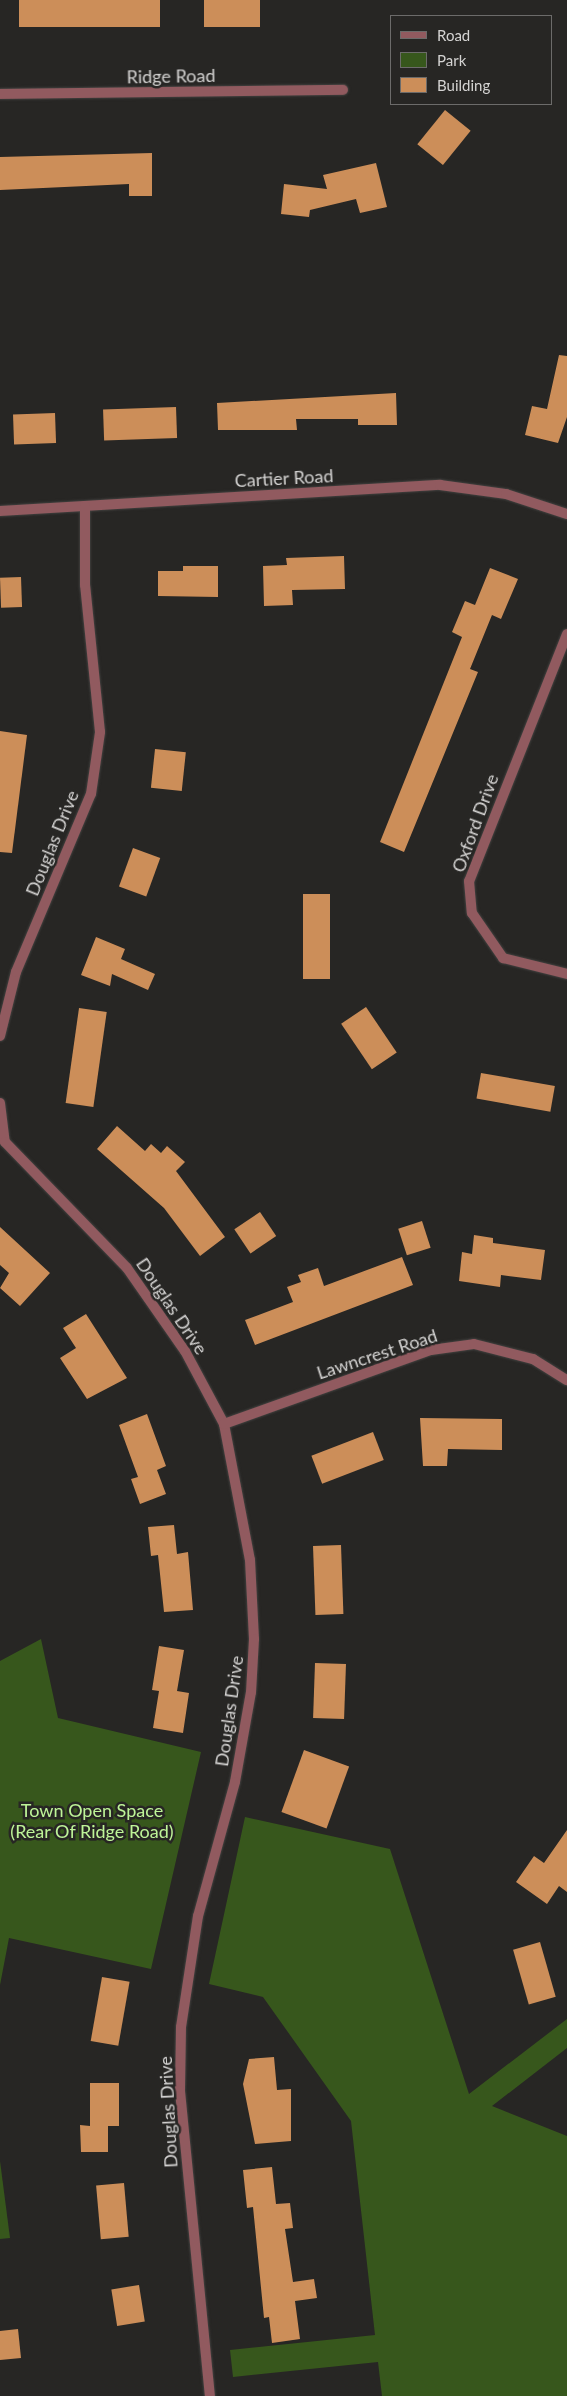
<!DOCTYPE html>
<html>
<head>
<meta charset="utf-8">
<style>
	body { margin:0 }
	#map { position:relative; width:567px; height:2396px; overflow:hidden; background:#272624; font-family:Lato,sans-serif }
	div>[style] { position:absolute }
	.green>* { inset:0; background:#37571c }
	.building>* { inset:0; background:#cc8e59; transform-origin:0 0 }
	.roads { filter:drop-shadow(0 0 1px #434240) drop-shadow(0 0 1px #434240) }
	.street>* { height:10px; margin:-5px; padding:0 5px; transform-origin:5px; border-radius:5px; background:#915a5f }
	span { translate:-50% -50%; white-space:nowrap; text-align:center; line-height:1.15; -webkit-text-stroke:5px #272624; paint-order:stroke }
	.street-label { font-size:18px; color:#d4d3d2 }
	.park-label { font-size:18px; color:#bef498 }
	.legend { position:absolute; left:390px; top:15px; width:162px; height:90px; box-sizing:border-box; background:#272624; border:1px solid #6c6b6a; margin:0; padding:6px 9px; list-style:none; font-size:15px; color:#d4d3d2 }
	.legend li { display:flex; align-items:center; gap:10px; height:25px }
	.legend b { width:25px; border:1px solid #6c6b6a }
</style>
</head>
<body>
<div id="map">
	<div class="green">
		<i style="clip-path:polygon(41px 1639px,58px 1718px,201px 1752px,151px 1969px,9px 1938px,0 1985px,0 1661px)"></i>
		<i style="clip-path:polygon(245px 1817px,390px 1849px,469px 2094px,567px 2019px,567px 2048px,492px 2106px,567px 2136px,567px 2396px,382px 2396px,378px 2362px,233px 2377px,230px 2350px,375px 2335px,351px 2121px,263px 1997px,209px 1984px)"></i>
		<i style="clip-path:polygon(0 2161px,10px 2238px,0 2239px)"></i>
	</div>
	<div class="building">
		<i style="left:19px;top:0;width:141px;height:27px"></i>
		<i style="left:204px;top:0;width:56px;height:27px"></i>
		<i style="left:445px;top:110px;width:33px;height:44px;rotate:39deg"></i>
		<i style="clip-path:polygon(152px 153px,152px 196px,129px 196px,129px 184px,0 190px,0 157px)"></i>
		<i style="clip-path:polygon(376px 163px,387px 207px,360px 213px,356px 199px,310px 210px,309px 217px,281px 214px,284px 184px,327px 189px,323px 175px)"></i>
		<i style="clip-path:polygon(559px 355px,567px 356px,567px 417px,558px 443px,525px 435px,532px 406px,547px 409px)"></i>
		<i style="clip-path:polygon(396px 393px,397px 425px,358px 425px,358px 419px,296px 419px,297px 430px,218px 430px,217px 403px)"></i>
		<i style="left:176px;top:407px;width:31px;height:73px;rotate:88deg"></i>
		<i style="left:55px;top:413px;width:30px;height:42px;rotate:88deg"></i>
		<i style="clip-path:polygon(344px 556px,345px 589px,292px 590px,293px 605px,264px 606px,263px 566px,287px 565px,286px 558px)"></i>
		<i style="clip-path:polygon(183px 566px,218px 566px,218px 597px,158px 596px,158px 571px,183px 571px)"></i>
		<i style="clip-path:polygon(490px 568px,518px 579px,501px 619px,492px 615px,470px 669px,478px 672px,404px 852px,380px 842px,462px 637px,452px 632px,465px 601px,475px 605px)"></i>
		<i style="left:21px;top:577px;width:30px;height:21px;rotate:88deg"></i>
		<i style="clip-path:polygon(0 731px,27px 735px,12px 853px,0 852px)"></i>
		<i style="left:155px;top:749px;width:31px;height:39px;rotate:6deg"></i>
		<i style="left:133px;top:848px;width:29px;height:41px;rotate:20deg"></i>
		<i style="left:303px;top:894px;width:27px;height:85px"></i>
		<i style="clip-path:polygon(96px 937px,125px 949px,121px 959px,155px 974px,148px 990px,112px 974px,110px 986px,81px 975px)"></i>
		<i style="left:366px;top:1007px;width:55px;height:30px;rotate:56deg"></i>
		<i style="left:79px;top:1008px;width:28px;height:96px;rotate:8deg"></i>
		<i style="left:481px;top:1073px;width:75px;height:26px;rotate:10deg"></i>
		<i style="clip-path:polygon(117px 1126px,145px 1151px,151px 1144px,161px 1153px,167px 1146px,185px 1162px,176px 1171px,225px 1237px,200px 1256px,164px 1208px,97px 1149px)"></i>
		<i style="left:260px;top:1212px;width:29px;height:31px;rotate:56deg"></i>
		<i style="left:422px;top:1221px;width:28px;height:25px;rotate:72deg"></i>
		<i style="clip-path:polygon(0 1227px,50px 1273px,20px 1306px,0 1288px,9px 1273px,0 1265px)"></i>
		<i style="clip-path:polygon(474px 1235px,493px 1238px,493px 1243px,545px 1250px,541px 1280px,501px 1275px,500px 1287px,459px 1281px,462px 1252px,472px 1254px)"></i>
		<i style="clip-path:polygon(402px 1257px,413px 1285px,255px 1345px,245px 1320px,293px 1302px,287px 1287px,301px 1282px,298px 1275px,318px 1268px,324px 1286px)"></i>
		<i style="clip-path:polygon(86px 1314px,127px 1378px,87px 1399px,60px 1358px,76px 1348px,63px 1328px)"></i>
		<i style="clip-path:polygon(147px 1414px,166px 1466px,157px 1470px,166px 1494px,140px 1504px,131px 1479px,138px 1477px,119px 1425px)"></i>
		<i style="clip-path:polygon(420px 1418px,502px 1419px,502px 1450px,448px 1449px,447px 1466px,423px 1466px)"></i>
		<i style="left:373px;top:1432px;width:30px;height:66px;rotate:69deg"></i>
		<i style="clip-path:polygon(174px 1525px,177px 1554px,188px 1552px,193px 1610px,164px 1612px,158px 1555px,151px 1556px,148px 1527px)"></i>
		<i style="left:341px;top:1545px;width:69px;height:28px;rotate:88deg"></i>
		<i style="clip-path:polygon(159px 1646px,184px 1650px,177px 1691px,189px 1693px,183px 1733px,153px 1728px,159px 1691px,152px 1690px)"></i>
		<i style="left:315px;top:1663px;width:31px;height:55px;rotate:2deg"></i>
		<i style="left:304px;top:1750px;width:48px;height:66px;rotate:20deg"></i>
		<i style="clip-path:polygon(567px 1830px,567px 1892px,559px 1886px,547px 1904px,516px 1882px,534px 1856px,544px 1863px)"></i>
		<i style="left:540px;top:1942px;width:57px;height:28px;rotate:74deg"></i>
		<i style="left:102px;top:1977px;width:28px;height:65px;rotate:10deg"></i>
		<i style="clip-path:polygon(274px 2057px,277px 2090px,291px 2089px,291px 2141px,255px 2144px,243px 2084px,249px 2059px)"></i>
		<i style="clip-path:polygon(90px 2083px,119px 2083px,119px 2126px,108px 2126px,108px 2152px,81px 2152px,80px 2125px,90px 2126px)"></i>
		<i style="clip-path:polygon(272px 2167px,276px 2204px,290px 2203px,293px 2228px,285px 2229px,293px 2282px,314px 2279px,317px 2298px,295px 2301px,300px 2339px,272px 2343px,269px 2317px,264px 2318px,253px 2207px,247px 2208px,243px 2170px)"></i>
		<i style="left:124px;top:2183px;width:54px;height:28px;rotate:85deg"></i>
		<i style="left:139px;top:2285px;width:37px;height:28px;rotate:81deg"></i>
		<i style="clip-path:polygon(18px 2329px,21px 2358px,0 2360px,0 2331px)"></i>
	</div>
	<div class="roads">
		<div class="street">
			<i style="left:0;top:94px;width:343px;rotate:-0.7deg"></i>
			<i style="left:0;top:511px;width:441px;rotate:-3.4deg"></i>
			<i style="left:440px;top:485px;width:67px;rotate:7.8deg"></i>
			<i style="left:506px;top:494px;width:64px;rotate:18.2deg"></i>
			<i style="left:567px;top:634px;width:266px;rotate:111.6deg"></i>
			<i style="left:469px;top:881px;width:32px;rotate:85deg"></i>
			<i style="left:472px;top:913px;width:55px;rotate:55.4deg"></i>
			<i style="left:503px;top:958px;width:66px;rotate:14deg"></i>
			<i style="left:0;top:1036px;width:66px;rotate:-76deg"></i>
			<i style="left:16px;top:972px;width:193px;rotate:-67.2deg"></i>
			<i style="left:91px;top:794px;width:63px;rotate:-81.7deg"></i>
			<i style="left:100px;top:732px;width:148px;rotate:-95.8deg"></i>
			<i style="left:85px;top:585px;width:79px;rotate:-90deg"></i>
			<i style="left:0;top:1103px;width:39px;rotate:83deg"></i>
			<i style="left:5px;top:1142px;width:175px;rotate:45.9deg"></i>
			<i style="left:127px;top:1268px;width:101px;rotate:55.1deg"></i>
			<i style="left:185px;top:1351px;width:83px;rotate:61.9deg"></i>
			<i style="left:224px;top:1424px;width:138px;rotate:79.2deg"></i>
			<i style="left:250px;top:1560px;width:79px;rotate:87.1deg"></i>
			<i style="left:254px;top:1639px;width:53px;rotate:93.2deg"></i>
			<i style="left:251px;top:1692px;width:91px;rotate:100.1deg"></i>
			<i style="left:235px;top:1782px;width:139px;rotate:105.4deg"></i>
			<i style="left:198px;top:1916px;width:112px;rotate:98.7deg"></i>
			<i style="left:181px;top:2027px;width:64px;rotate:90.9deg"></i>
			<i style="left:180px;top:2091px;width:306px;rotate:84.4deg"></i>
			<i style="left:224px;top:1424px;width:220px;rotate:-19.7deg"></i>
			<i style="left:431px;top:1350px;width:43px;rotate:-7.9deg"></i>
			<i style="left:474px;top:1344px;width:61px;rotate:14.3deg"></i>
			<i style="left:533px;top:1359px;width:40px;rotate:32deg"></i>
		</div>
	</div>
	<div class="street-label">
		<span style="left:171px;top:76px;rotate:-1deg">Ridge Road</span>
		<span style="left:284px;top:478px;rotate:-3deg">Cartier Road</span>
		<span style="left:475px;top:823px;rotate:-70deg">Oxford Drive</span>
		<span style="left:52px;top:843px;rotate:-68deg">Douglas Drive</span>
		<span style="left:172px;top:1306px;rotate:56deg">Douglas Drive</span>
		<span style="left:377px;top:1354px;rotate:-18deg">Lawncrest Road</span>
		<span style="left:229px;top:1711px;rotate:-82deg">Douglas Drive</span>
		<span style="left:168px;top:2112px;rotate:-93deg">Douglas Drive</span>
	</div>
	<div class="park-label">
		<span style="left:92px;top:1821px">Town Open Space<br>(Rear Of Ridge Road)</span>
	</div>
	<ul class="legend">
	<li><b style="height:6px;background:#915a5f"></b>Road</li>
	<li><b style="height:14px;background:#37571c"></b>Park</li>
	<li><b style="height:14px;background:#cc8e59"></b>Building</li>
	</ul>
</div>
</body>
</html>
